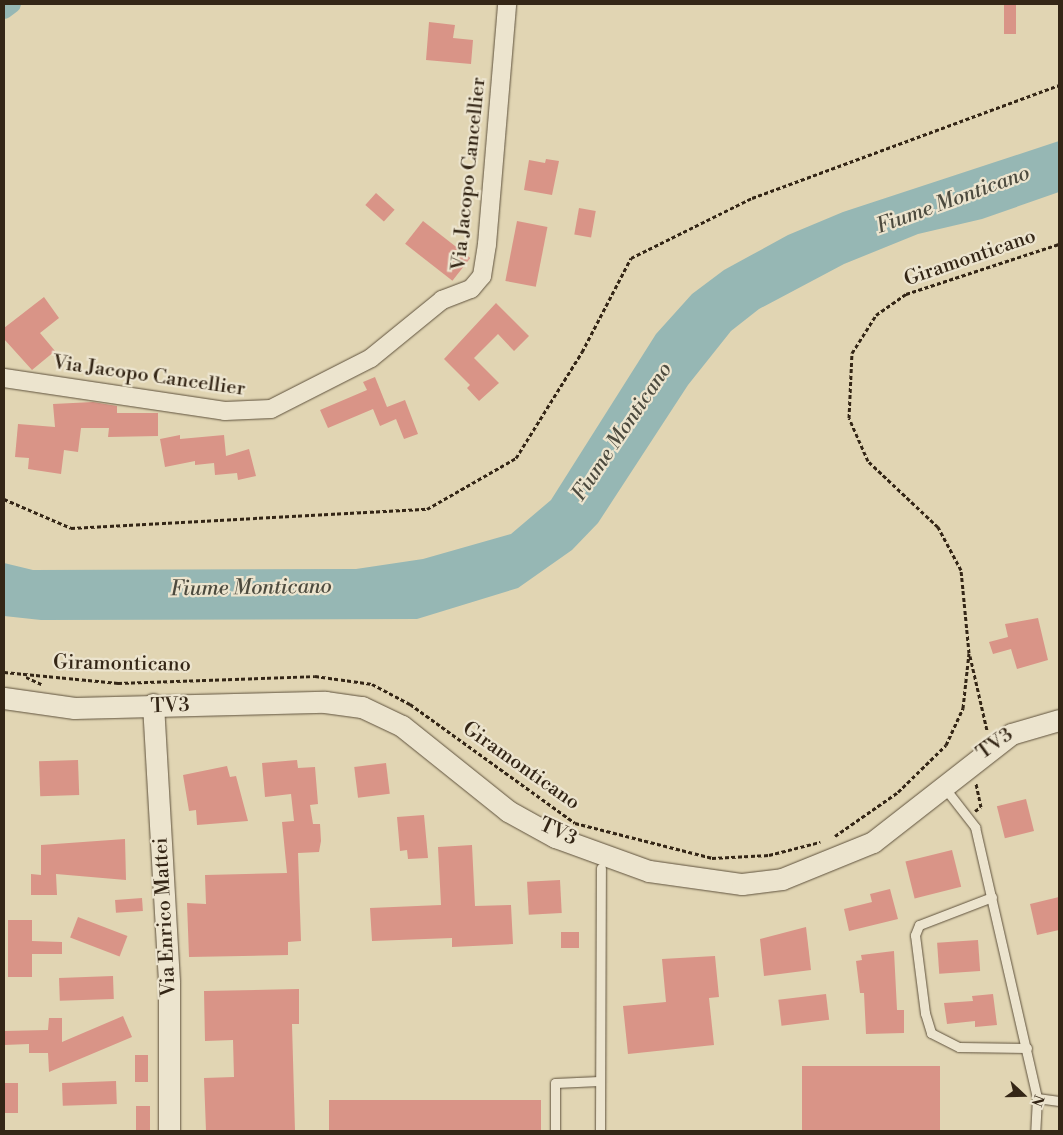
<!DOCTYPE html>
<html>
<head>
<meta charset="utf-8">
<style>
	body { margin:0 }
	#map { position:relative; width:1063px; height:1135px; overflow:hidden; background:#e1d5b3; font-family:"Libre Bodoni",serif }
	div>[style] { position:absolute }
	.water>* { inset:0; background:#96b7b4 }
	.canal>* { height:18px; margin:-9px; padding:0 9px; transform-origin:9px; border-radius:9px; background:#96b7b4 }
	.building>* { inset:0; background:#d99487; transform-origin:0 0 }
	.path>* { height:3px; margin-top:-1.5px; transform-origin:0; background:repeating-linear-gradient(90deg,#342616 0 4px,transparent 0 6.5px) }
	.roads { filter:drop-shadow(0 0 1px #5f523d) drop-shadow(0 0 1px #5f523d) }
	.service>* { height:9px; margin:-4.5px; padding:0 4.5px; transform-origin:4.5px; border-radius:4.5px; background:#ece4ce }
	.minor>* { height:18px; margin:-9px; padding:0 9px; transform-origin:9px; border-radius:9px; background:#ece4ce }
	.tertiary>* { height:21px; margin:-10.5px; padding:0 10.5px; transform-origin:10.5px; border-radius:10.5px; background:#ece4ce }
	span { translate:-50% -50%; white-space:nowrap; text-align:center; line-height:1.15; -webkit-text-stroke:4.5px #ece4ce; paint-order:stroke }
	.street-label { font-size:20px; color:#342616 }
	.water-label { font-size:21px; color:#4c4a3e; font-style:italic }
	.frame { position:absolute; inset:0; border:5px solid #342616; pointer-events:none }
	.north { position:absolute; left:998px; top:1070px; width:50px; height:50px; -webkit-text-stroke:4px #ece4ce; paint-order:stroke; rotate:111deg; font-size:14px; font-weight:700; line-height:20px; text-align:center; color:#342616 }
	.north::after { content:''; display:block; margin:auto; width:18px; height:22px; background:#342616; clip-path:polygon(50% 0,100% 100%,50% 72%,0 100%) }
</style>
</head>
<body>
<div id="map">
	<div class="water">
		<i style="clip-path:polygon(1059px 141px,1059px 192px,982px 219px,918px 234px,844px 264px,759px 309px,731px 331px,688px 385px,598px 523px,572px 550px,518px 588px,417px 619px,41px 620px,4px 616px,4px 563px,33px 570px,356px 569px,423px 559px,511px 534px,551px 500px,656px 334px,692px 294px,724px 270px,788px 235px,843px 212px)"></i>
	</div>
	<div class="canal">
		<i style="left:4px;top:10px;width:10px;rotate:-37deg"></i>
	</div>
	<div class="building">
		<i style="left:1004px;top:4px;width:12px;height:30px"></i>
		<i style="clip-path:polygon(429px 22px,455px 25px,453px 38px,473px 40px,471px 64px,426px 60px)"></i>
		<i style="clip-path:polygon(546px 159px,559px 161px,552px 195px,524px 190px,529px 160px,545px 163px)"></i>
		<i style="left:376px;top:193px;width:25px;height:16px;rotate:42deg"></i>
		<i style="left:579px;top:208px;width:17px;height:27px;rotate:10deg"></i>
		<i style="left:423px;top:221px;width:60px;height:29px;rotate:38deg"></i>
		<i style="left:517px;top:221px;width:31px;height:61px;rotate:11deg"></i>
		<i style="clip-path:polygon(44px 297px,59px 318px,40px 333px,55px 351px,32px 370px,4px 339px,4px 328px)"></i>
		<i style="clip-path:polygon(496px 303px,529px 336px,514px 351px,498px 334px,474px 358px,499px 383px,479px 401px,467px 388px,470px 385px,444px 359px)"></i>
		<i style="clip-path:polygon(375px 377px,387px 407px,405px 400px,418px 434px,404px 439px,396px 419px,380px 426px,373px 409px,328px 428px,320px 410px,367px 390px,363px 382px)"></i>
		<i style="clip-path:polygon(93px 402px,117px 406px,117px 413px,158px 413px,158px 436px,108px 437px,109px 428px,81px 428px,78px 452px,64px 450px,61px 474px,28px 469px,29px 458px,15px 457px,18px 424px,55px 427px,53px 404px)"></i>
		<i style="clip-path:polygon(180px 435px,180px 439px,224px 435px,226px 456px,249px 449px,256px 476px,238px 480px,237px 473px,215px 475px,214px 463px,195px 465px,195px 461px,165px 467px,160px 439px)"></i>
		<i style="clip-path:polygon(1038px 618px,1048px 660px,1017px 669px,1011px 649px,993px 654px,989px 642px,1008px 637px,1005px 624px)"></i>
		<i style="left:78px;top:760px;width:35px;height:39px;rotate:88deg"></i>
		<i style="clip-path:polygon(297px 760px,298px 768px,315px 767px,318px 804px,310px 805px,313px 824px,320px 824px,321px 841px,319px 852px,298px 853px,301px 941px,288px 942px,288px 955px,189px 957px,187px 903px,206px 904px,205px 875px,287px 873px,282px 822px,294px 821px,291px 794px,265px 797px,262px 763px)"></i>
		<i style="left:386px;top:763px;width:31px;height:32px;rotate:83deg"></i>
		<i style="clip-path:polygon(227px 766px,230px 777px,236px 776px,248px 821px,197px 825px,196px 810px,189px 811px,183px 775px)"></i>
		<i style="left:1026px;top:799px;width:33px;height:30px;rotate:76deg"></i>
		<i style="clip-path:polygon(424px 815px,428px 858px,408px 859px,407px 850px,400px 851px,397px 817px)"></i>
		<i style="clip-path:polygon(125px 839px,126px 880px,56px 874px,57px 895px,31px 895px,31px 874px,41px 875px,41px 845px)"></i>
		<i style="clip-path:polygon(472px 845px,475px 906px,511px 905px,513px 944px,452px 947px,452px 938px,372px 941px,370px 908px,441px 905px,438px 847px)"></i>
		<i style="left:952px;top:850px;width:38px;height:48px;rotate:76deg"></i>
		<i style="left:560px;top:880px;width:33px;height:33px;rotate:87deg"></i>
		<i style="clip-path:polygon(890px 889px,898px 919px,849px 931px,844px 909px,872px 902px,870px 894px)"></i>
		<i style="clip-path:polygon(1059px 897px,1059px 930px,1037px 935px,1030px 904px)"></i>
		<i style="left:142px;top:898px;width:13px;height:27px;rotate:86deg"></i>
		<i style="left:78px;top:917px;width:53px;height:22px;rotate:21deg"></i>
		<i style="clip-path:polygon(8px 920px,32px 920px,32px 941px,62px 942px,62px 954px,32px 954px,32px 977px,8px 977px)"></i>
		<i style="clip-path:polygon(806px 927px,811px 970px,764px 976px,760px 939px)"></i>
		<i style="left:561px;top:932px;width:18px;height:16px"></i>
		<i style="left:978px;top:940px;width:31px;height:41px;rotate:86deg"></i>
		<i style="clip-path:polygon(894px 951px,897px 1010px,904px 1010px,904px 1033px,866px 1034px,864px 993px,860px 993px,856px 961px,862px 960px,861px 955px)"></i>
		<i style="clip-path:polygon(715px 956px,719px 997px,709px 998px,714px 1045px,628px 1054px,623px 1006px,666px 1002px,662px 959px)"></i>
		<i style="left:113px;top:976px;width:23px;height:54px;rotate:88deg"></i>
		<i style="clip-path:polygon(299px 989px,299px 1024px,292px 1024px,295px 1131px,206px 1131px,204px 1078px,234px 1077px,233px 1040px,205px 1041px,204px 991px)"></i>
		<i style="left:826px;top:994px;width:26px;height:48px;rotate:83deg"></i>
		<i style="clip-path:polygon(993px 994px,997px 1025px,975px 1027px,975px 1021px,947px 1024px,944px 1003px,973px 1001px,972px 996px)"></i>
		<i style="clip-path:polygon(123px 1016px,132px 1037px,49px 1072px,48px 1053px,29px 1053px,29px 1044px,4px 1045px,4px 1031px,48px 1030px,49px 1018px,62px 1018px,62px 1042px)"></i>
		<i style="left:135px;top:1055px;width:13px;height:27px"></i>
		<i style="left:802px;top:1066px;width:138px;height:65px"></i>
		<i style="left:116px;top:1081px;width:23px;height:54px;rotate:88deg"></i>
		<i style="left:4px;top:1083px;width:14px;height:30px"></i>
		<i style="left:541px;top:1100px;width:31px;height:212px;rotate:90deg"></i>
		<i style="left:136px;top:1106px;width:14px;height:25px"></i>
	</div>
	<div class="path">
		<i style="left:4px;top:499px;width:73px;rotate:23.4deg"></i>
		<i style="left:71px;top:528px;width:357px;rotate:-3.1deg"></i>
		<i style="left:427px;top:509px;width:103px;rotate:-29.8deg"></i>
		<i style="left:516px;top:458px;width:125px;rotate:-58.1deg"></i>
		<i style="left:582px;top:352px;width:106px;rotate:-62.5deg"></i>
		<i style="left:631px;top:258px;width:135px;rotate:-26.4deg"></i>
		<i style="left:752px;top:198px;width:327px;rotate:-20.2deg"></i>
		<i style="left:970px;top:656px;width:76px;rotate:77.1deg"></i>
		<i style="left:4px;top:672px;width:115px;rotate:5.5deg"></i>
		<i style="left:118px;top:683px;width:197px;rotate:-2deg"></i>
		<i style="left:315px;top:676px;width:58px;rotate:8deg"></i>
		<i style="left:372px;top:684px;width:43px;rotate:27.8deg"></i>
		<i style="left:410px;top:704px;width:203px;rotate:35.8deg"></i>
		<i style="left:575px;top:823px;width:141px;rotate:14.3deg"></i>
		<i style="left:712px;top:858px;width:57px;rotate:-3deg"></i>
		<i style="left:769px;top:855px;width:53px;rotate:-14.3deg"></i>
		<i style="left:26px;top:677px;width:17px;rotate:25deg"></i>
		<i style="left:975px;top:811px;width:7px;rotate:-34deg"></i>
		<i style="left:981px;top:807px;width:24px;rotate:-102deg"></i>
		<i style="left:835px;top:836px;width:77px;rotate:-34.9deg"></i>
		<i style="left:898px;top:792px;width:67px;rotate:-44.4deg"></i>
		<i style="left:946px;top:745px;width:41px;rotate:-65.3deg"></i>
		<i style="left:963px;top:708px;width:55px;rotate:-83.8deg"></i>
		<i style="left:969px;top:653px;width:83px;rotate:-95.5deg"></i>
		<i style="left:961px;top:570px;width:49px;rotate:-118.1deg"></i>
		<i style="left:938px;top:527px;width:96px;rotate:-136.7deg"></i>
		<i style="left:868px;top:461px;width:47px;rotate:-113.8deg"></i>
		<i style="left:849px;top:418px;width:65px;rotate:-87.4deg"></i>
		<i style="left:852px;top:353px;width:45px;rotate:-57.7deg"></i>
		<i style="left:876px;top:315px;width:37px;rotate:-35deg"></i>
		<i style="left:906px;top:294px;width:161px;rotate:-18.1deg"></i>
	</div>
	<div class="roads">
		<div class="service">
			<i style="left:944px;top:787px;width:51px;rotate:52.2deg"></i>
			<i style="left:975px;top:827px;width:278px;rotate:77.1deg"></i>
			<i style="left:1037px;top:1098px;width:33px;rotate:93deg"></i>
			<i style="left:992px;top:897px;width:78px;rotate:159deg"></i>
			<i style="left:919px;top:925px;width:11px;rotate:112deg"></i>
			<i style="left:915px;top:935px;width:79px;rotate:82.7deg"></i>
			<i style="left:925px;top:1013px;width:21px;rotate:73deg"></i>
			<i style="left:931px;top:1033px;width:31px;rotate:27deg"></i>
			<i style="left:959px;top:1047px;width:68px;rotate:0.8deg"></i>
			<i style="left:1037px;top:1098px;width:22px;rotate:8deg"></i>
			<i style="left:555px;top:1131px;width:48px;rotate:-90deg"></i>
			<i style="left:555px;top:1083px;width:44px;rotate:-2.6deg"></i>
			<i style="left:600px;top:1131px;width:263px;rotate:-89.8deg"></i>
		</div>
		<div class="minor">
			<i style="left:4px;top:378px;width:223px;rotate:8.5deg"></i>
			<i style="left:225px;top:411px;width:46px;rotate:-2.5deg"></i>
			<i style="left:271px;top:409px;width:112px;rotate:-27deg"></i>
			<i style="left:371px;top:358px;width:92px;rotate:-39.2deg"></i>
			<i style="left:442px;top:300px;width:31px;rotate:-21deg"></i>
			<i style="left:471px;top:289px;width:17px;rotate:-50deg"></i>
			<i style="left:482px;top:276px;width:32px;rotate:-81deg"></i>
			<i style="left:487px;top:244px;width:241px;rotate:-85.2deg"></i>
		</div>
		<div class="tertiary">
			<i style="left:4px;top:698px;width:71px;rotate:8.1deg"></i>
			<i style="left:74px;top:708px;width:251px;rotate:-1.4deg"></i>
			<i style="left:325px;top:702px;width:37px;rotate:8deg"></i>
			<i style="left:362px;top:707px;width:44px;rotate:25.4deg"></i>
			<i style="left:402px;top:726px;width:136px;rotate:38.7deg"></i>
			<i style="left:508px;top:811px;width:54px;rotate:29deg"></i>
			<i style="left:555px;top:837px;width:100px;rotate:19.9deg"></i>
			<i style="left:649px;top:871px;width:94px;rotate:8deg"></i>
			<i style="left:742px;top:884px;width:40px;rotate:-7.1deg"></i>
			<i style="left:782px;top:879px;width:98px;rotate:-22.1deg"></i>
			<i style="left:873px;top:842px;width:175px;rotate:-38deg"></i>
			<i style="left:1011px;top:734px;width:50px;rotate:-16.3deg"></i>
			<i style="left:153px;top:704px;width:278px;rotate:86.7deg"></i>
			<i style="left:169px;top:982px;width:149px;rotate:90deg"></i>
		</div>
	</div>
	<div class="street-label">
		<span style="left:469px;top:174px;rotate:-84deg">Via Jacopo Cancellier</span>
		<span style="left:970px;top:258px;rotate:-19deg">Giramonticano</span>
		<span style="left:149px;top:376px;rotate:8deg">Via Jacopo Cancellier</span>
		<span style="left:122px;top:664px;rotate:1deg">Giramonticano</span>
		<span style="left:170px;top:706px;rotate:-2deg">TV3</span>
		<span style="left:995px;top:744px;rotate:-36deg">TV3</span>
		<span style="left:521px;top:766px;rotate:35deg">Giramonticano</span>
		<span style="left:558px;top:832px;rotate:25deg">TV3</span>
		<span style="left:165px;top:917px;rotate:-93deg">Via Enrico Mattei</span>
	</div>
	<div class="water-label">
		<span style="left:953px;top:200px;rotate:-20deg">Fiume Monticano</span>
		<span style="left:622px;top:432px;rotate:-56deg">Fiume Monticano</span>
		<span style="left:251px;top:588px;rotate:-1deg">Fiume Monticano</span>
	</div>
	<div class="frame"></div>
	<div class="north">N</div>
</div>
</body>
</html>
